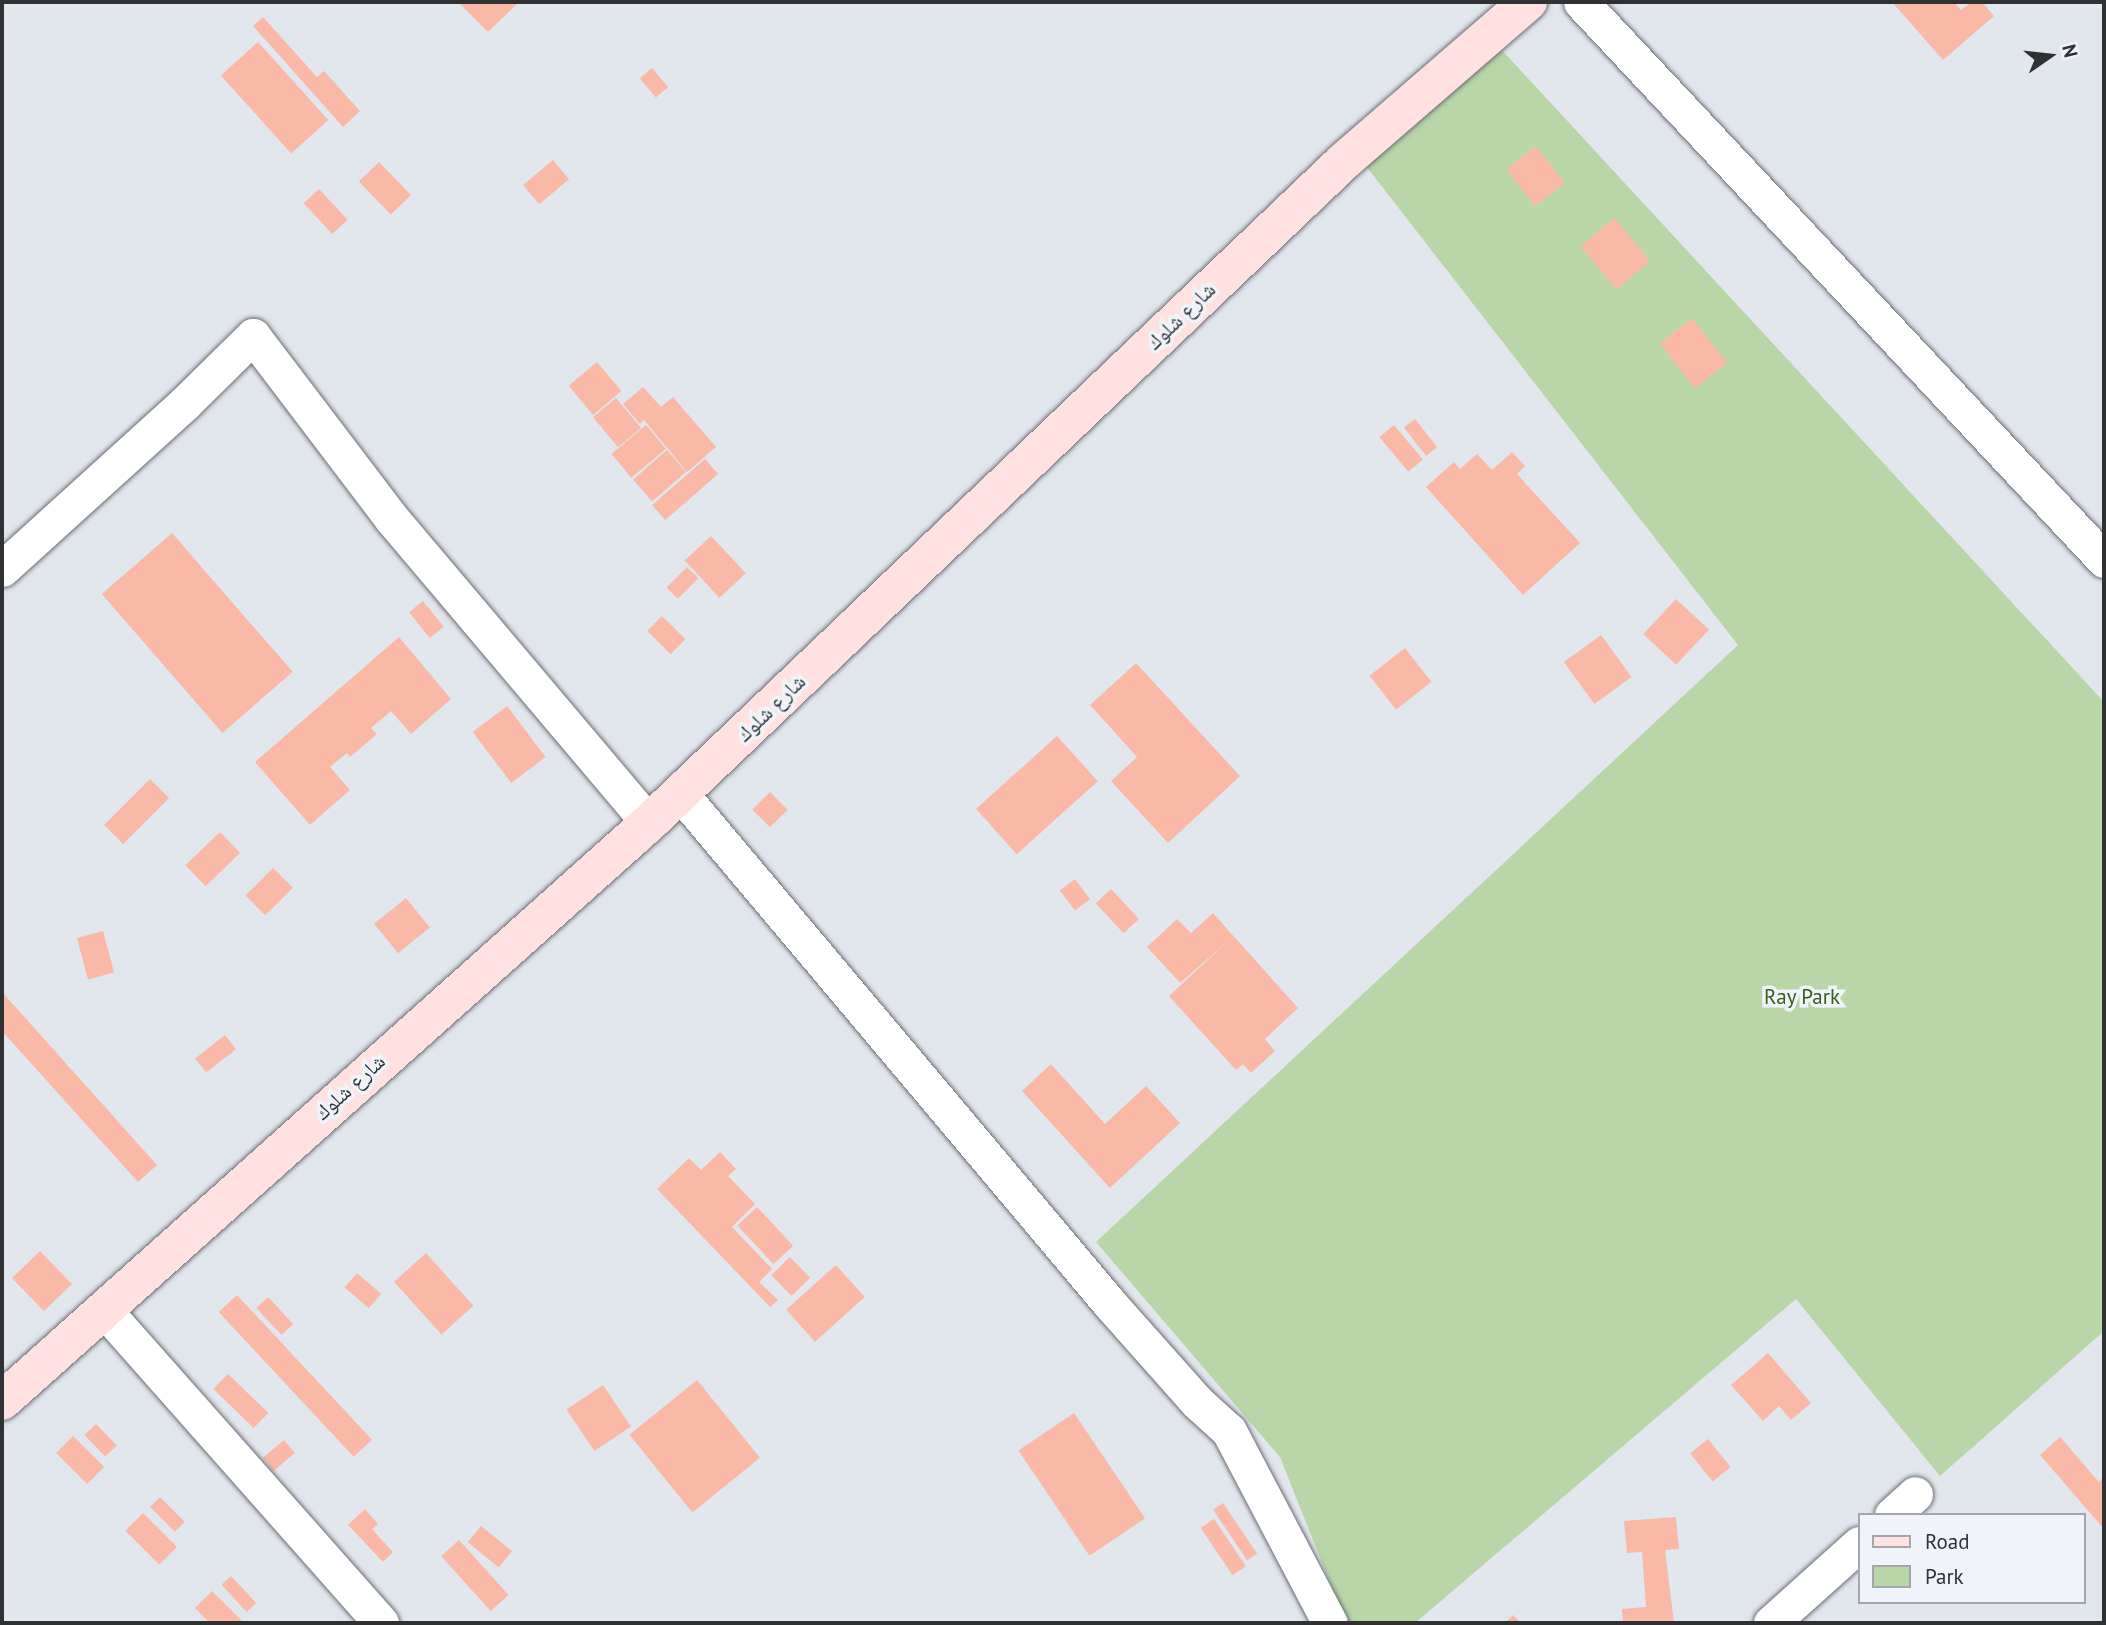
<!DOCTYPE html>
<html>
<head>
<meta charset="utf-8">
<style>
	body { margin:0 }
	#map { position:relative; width:2106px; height:1625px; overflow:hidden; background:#e2e6ed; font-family:"PT Sans","Noto Naskh Arabic",sans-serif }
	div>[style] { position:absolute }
	.green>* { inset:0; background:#b8d6a7 }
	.building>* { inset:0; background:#fab9a7; transform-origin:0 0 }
	.roads { filter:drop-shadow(0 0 2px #6b6e74) drop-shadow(0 0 2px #6b6e74) }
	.street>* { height:35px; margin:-17.5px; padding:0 17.5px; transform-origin:17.5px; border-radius:17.5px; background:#fff }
	.secondary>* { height:38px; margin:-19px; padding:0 19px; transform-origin:19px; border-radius:19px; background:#fee1e0 }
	span { translate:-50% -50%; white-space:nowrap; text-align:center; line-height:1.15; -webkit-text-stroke:7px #f0f4fa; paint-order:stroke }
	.street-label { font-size:21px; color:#2f3133 }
	.park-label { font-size:21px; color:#375f18 }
	.frame { position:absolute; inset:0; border:4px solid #2f3133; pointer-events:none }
	.legend { position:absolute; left:1858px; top:1513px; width:228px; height:91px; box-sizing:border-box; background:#f0f4fa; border:2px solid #a3a6aa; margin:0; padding:9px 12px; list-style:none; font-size:21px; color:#2f3133 }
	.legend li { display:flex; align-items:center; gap:14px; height:35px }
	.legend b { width:35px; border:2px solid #a3a6aa }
	.north { position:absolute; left:2015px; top:21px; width:70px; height:70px; -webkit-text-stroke:5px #f0f4fa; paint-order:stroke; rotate:76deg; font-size:19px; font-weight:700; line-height:28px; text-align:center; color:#2f3133 }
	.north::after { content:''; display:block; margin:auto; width:24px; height:32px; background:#2f3133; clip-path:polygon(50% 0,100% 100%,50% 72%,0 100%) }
</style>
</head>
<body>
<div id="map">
	<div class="green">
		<i style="clip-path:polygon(1499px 47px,2104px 702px,2104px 1331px,1940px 1476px,1796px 1299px,1415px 1623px,1346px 1623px,1280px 1457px,1096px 1242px,1738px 645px,1366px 166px)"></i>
	</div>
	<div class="building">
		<i style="clip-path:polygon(458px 2px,519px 2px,488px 32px)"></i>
		<i style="clip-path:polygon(1892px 2px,1954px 2px,1961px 10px,1971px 2px,1982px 2px,1994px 16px,1943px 60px)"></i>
		<i style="clip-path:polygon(263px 17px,317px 77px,324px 71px,360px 111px,343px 127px,253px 26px)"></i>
		<i style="left:258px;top:42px;width:105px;height:50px;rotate:48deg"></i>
		<i style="left:652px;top:68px;width:25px;height:16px;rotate:50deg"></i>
		<i style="left:1536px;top:146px;width:47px;height:38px;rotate:52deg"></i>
		<i style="left:553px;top:160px;width:25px;height:39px;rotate:50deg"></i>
		<i style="left:379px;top:162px;width:46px;height:28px;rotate:46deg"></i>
		<i style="left:319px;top:189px;width:42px;height:21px;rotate:47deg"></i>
		<i style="left:1614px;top:218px;width:56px;height:44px;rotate:50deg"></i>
		<i style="left:1692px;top:318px;width:57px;height:41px;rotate:52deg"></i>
		<i style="left:597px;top:362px;width:38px;height:37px;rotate:50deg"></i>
		<i style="clip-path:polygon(643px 387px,661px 407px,673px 397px,716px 447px,687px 472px,644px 420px,640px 424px,623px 404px)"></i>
		<i style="left:616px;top:398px;width:39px;height:30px;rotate:50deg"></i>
		<i style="left:1415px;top:419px;width:36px;height:14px;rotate:52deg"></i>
		<i style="left:646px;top:425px;width:31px;height:45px;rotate:50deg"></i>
		<i style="left:1394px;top:425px;width:45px;height:19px;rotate:50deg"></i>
		<i style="left:667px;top:450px;width:29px;height:45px;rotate:49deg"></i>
		<i style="clip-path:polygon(1512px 452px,1525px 466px,1517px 474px,1580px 543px,1523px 595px,1426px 487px,1454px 462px,1460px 469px,1477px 454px,1492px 470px)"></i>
		<i style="left:705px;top:459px;width:20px;height:70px;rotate:49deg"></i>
		<i style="left:172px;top:533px;width:184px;height:93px;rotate:49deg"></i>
		<i style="left:711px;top:536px;width:51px;height:36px;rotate:47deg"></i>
		<i style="left:687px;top:567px;width:16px;height:29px;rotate:45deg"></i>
		<i style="left:1676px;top:599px;width:45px;height:48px;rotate:43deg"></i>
		<i style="left:423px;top:601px;width:33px;height:18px;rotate:51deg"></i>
		<i style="left:662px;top:616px;width:33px;height:21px;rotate:45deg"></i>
		<i style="left:1601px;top:635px;width:52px;height:46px;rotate:54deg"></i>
		<i style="clip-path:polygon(399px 637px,451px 699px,411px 734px,391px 711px,371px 728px,377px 734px,350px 757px,347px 753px,330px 767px,350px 790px,310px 825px,255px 762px)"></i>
		<i style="left:1405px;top:648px;width:43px;height:45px;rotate:52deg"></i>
		<i style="clip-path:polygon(1136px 663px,1240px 776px,1168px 843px,1111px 781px,1137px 757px,1090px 705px)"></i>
		<i style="left:507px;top:706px;width:64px;height:43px;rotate:53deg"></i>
		<i style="left:1057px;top:736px;width:61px;height:109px;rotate:48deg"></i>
		<i style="left:150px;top:779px;width:27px;height:65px;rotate:45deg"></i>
		<i style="left:770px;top:792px;width:25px;height:25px;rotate:45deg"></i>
		<i style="left:220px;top:832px;width:29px;height:48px;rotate:46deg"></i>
		<i style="left:273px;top:868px;width:28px;height:39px;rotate:45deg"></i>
		<i style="left:1075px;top:879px;width:25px;height:19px;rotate:53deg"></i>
		<i style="left:1111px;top:889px;width:41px;height:21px;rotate:47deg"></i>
		<i style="left:406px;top:898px;width:38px;height:41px;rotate:51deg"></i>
		<i style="clip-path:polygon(1213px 913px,1298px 1008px,1265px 1039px,1275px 1051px,1251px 1073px,1243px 1064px,1236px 1070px,1169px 996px,1227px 942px,1180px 983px,1147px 947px,1177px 919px,1191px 933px)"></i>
		<i style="left:103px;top:931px;width:43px;height:27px;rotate:75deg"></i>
		<i style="clip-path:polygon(2px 992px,157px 1165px,138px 1182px,2px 1031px)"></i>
		<i style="left:225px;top:1035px;width:18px;height:38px;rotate:52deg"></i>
		<i style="clip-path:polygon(1051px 1064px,1105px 1124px,1146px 1086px,1180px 1123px,1110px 1188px,1022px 1091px)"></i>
		<i style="clip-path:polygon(720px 1152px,736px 1169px,728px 1176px,755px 1204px,732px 1227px,772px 1269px,759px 1282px,778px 1300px,770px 1307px,657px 1189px,689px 1158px,701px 1170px)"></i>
		<i style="left:757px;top:1207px;width:53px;height:27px;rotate:47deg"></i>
		<i style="left:40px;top:1251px;width:46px;height:39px;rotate:46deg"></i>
		<i style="left:426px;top:1253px;width:71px;height:43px;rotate:48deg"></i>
		<i style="left:790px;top:1257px;width:29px;height:26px;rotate:46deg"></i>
		<i style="left:836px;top:1265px;width:43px;height:67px;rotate:48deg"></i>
		<i style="left:357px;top:1273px;width:32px;height:19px;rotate:41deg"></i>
		<i style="left:237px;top:1295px;width:198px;height:25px;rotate:47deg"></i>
		<i style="left:268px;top:1297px;width:37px;height:16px;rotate:47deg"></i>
		<i style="clip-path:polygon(1768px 1353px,1811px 1403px,1791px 1420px,1779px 1406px,1763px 1421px,1731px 1385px)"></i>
		<i style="left:228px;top:1374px;width:56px;height:21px;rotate:44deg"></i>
		<i style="left:697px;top:1380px;width:100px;height:87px;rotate:51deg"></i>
		<i style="left:603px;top:1385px;width:50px;height:44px;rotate:56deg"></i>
		<i style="left:1074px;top:1413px;width:127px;height:67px;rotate:56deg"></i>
		<i style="left:96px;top:1424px;width:30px;height:16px;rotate:46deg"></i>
		<i style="left:73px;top:1436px;width:44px;height:24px;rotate:45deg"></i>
		<i style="clip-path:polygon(2060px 1437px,2099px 1482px,2104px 1477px,2104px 1529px,2040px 1455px)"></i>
		<i style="left:1708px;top:1439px;width:36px;height:23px;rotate:51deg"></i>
		<i style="left:284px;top:1440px;width:17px;height:28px;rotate:50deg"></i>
		<i style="left:160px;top:1497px;width:35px;height:14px;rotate:45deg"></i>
		<i style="left:1223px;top:1503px;width:61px;height:12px;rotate:56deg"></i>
		<i style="clip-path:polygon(365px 1509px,378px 1524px,372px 1529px,393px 1552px,383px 1562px,348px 1525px)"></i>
		<i style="left:143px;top:1513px;width:48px;height:25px;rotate:45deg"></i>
		<i style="clip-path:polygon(1676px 1517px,1679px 1549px,1665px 1550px,1674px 1623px,1623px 1623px,1622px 1609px,1646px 1607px,1642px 1552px,1627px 1553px,1624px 1521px)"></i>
		<i style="left:1214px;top:1519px;width:57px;height:16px;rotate:56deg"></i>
		<i style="left:481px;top:1526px;width:40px;height:21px;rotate:39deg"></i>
		<i style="left:459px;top:1540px;width:74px;height:24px;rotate:48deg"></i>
		<i style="left:231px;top:1576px;width:37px;height:13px;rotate:47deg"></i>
		<i style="clip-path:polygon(212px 1591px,244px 1623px,210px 1623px,195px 1608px)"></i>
		<i style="clip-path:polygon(1513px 1615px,1521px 1623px,1505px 1623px)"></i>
	</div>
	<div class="roads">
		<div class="street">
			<i style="left:1581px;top:2px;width:765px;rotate:46.85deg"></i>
			<i style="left:2px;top:569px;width:246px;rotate:-42.2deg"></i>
			<i style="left:184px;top:404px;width:97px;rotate:-44.6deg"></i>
			<i style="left:253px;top:336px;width:230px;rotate:52.8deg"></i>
			<i style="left:392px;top:519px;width:398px;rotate:49.8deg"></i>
			<i style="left:681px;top:794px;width:666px;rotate:49.93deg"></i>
			<i style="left:1110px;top:1304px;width:131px;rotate:48.4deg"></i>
			<i style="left:1197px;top:1402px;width:43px;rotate:42.2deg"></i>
			<i style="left:1229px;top:1431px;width:217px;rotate:62.3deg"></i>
			<i style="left:106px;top:1312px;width:415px;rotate:48.5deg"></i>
			<i style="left:1892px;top:1515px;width:31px;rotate:-42deg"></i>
			<i style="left:1771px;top:1623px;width:118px;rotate:-41.9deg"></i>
		</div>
		<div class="secondary">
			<i style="left:2px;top:1401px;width:868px;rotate:-41.78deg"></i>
			<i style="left:649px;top:823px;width:958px;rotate:-43.6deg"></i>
			<i style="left:1343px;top:162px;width:245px;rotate:-40.9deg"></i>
		</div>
	</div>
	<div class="street-label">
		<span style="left:1181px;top:316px;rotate:-44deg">شارع شلوك</span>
		<span style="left:771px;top:708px;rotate:-44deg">شارع شلوك</span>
		<span style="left:350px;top:1087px;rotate:-42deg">شارع شلوك</span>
	</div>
	<div class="park-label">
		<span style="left:1802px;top:997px">Ray Park</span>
	</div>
	<div class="frame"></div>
	<ul class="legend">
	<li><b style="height:9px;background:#fee1e0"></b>Road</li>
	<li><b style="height:19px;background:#b8d6a7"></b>Park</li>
	</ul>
	<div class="north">N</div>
</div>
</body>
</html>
